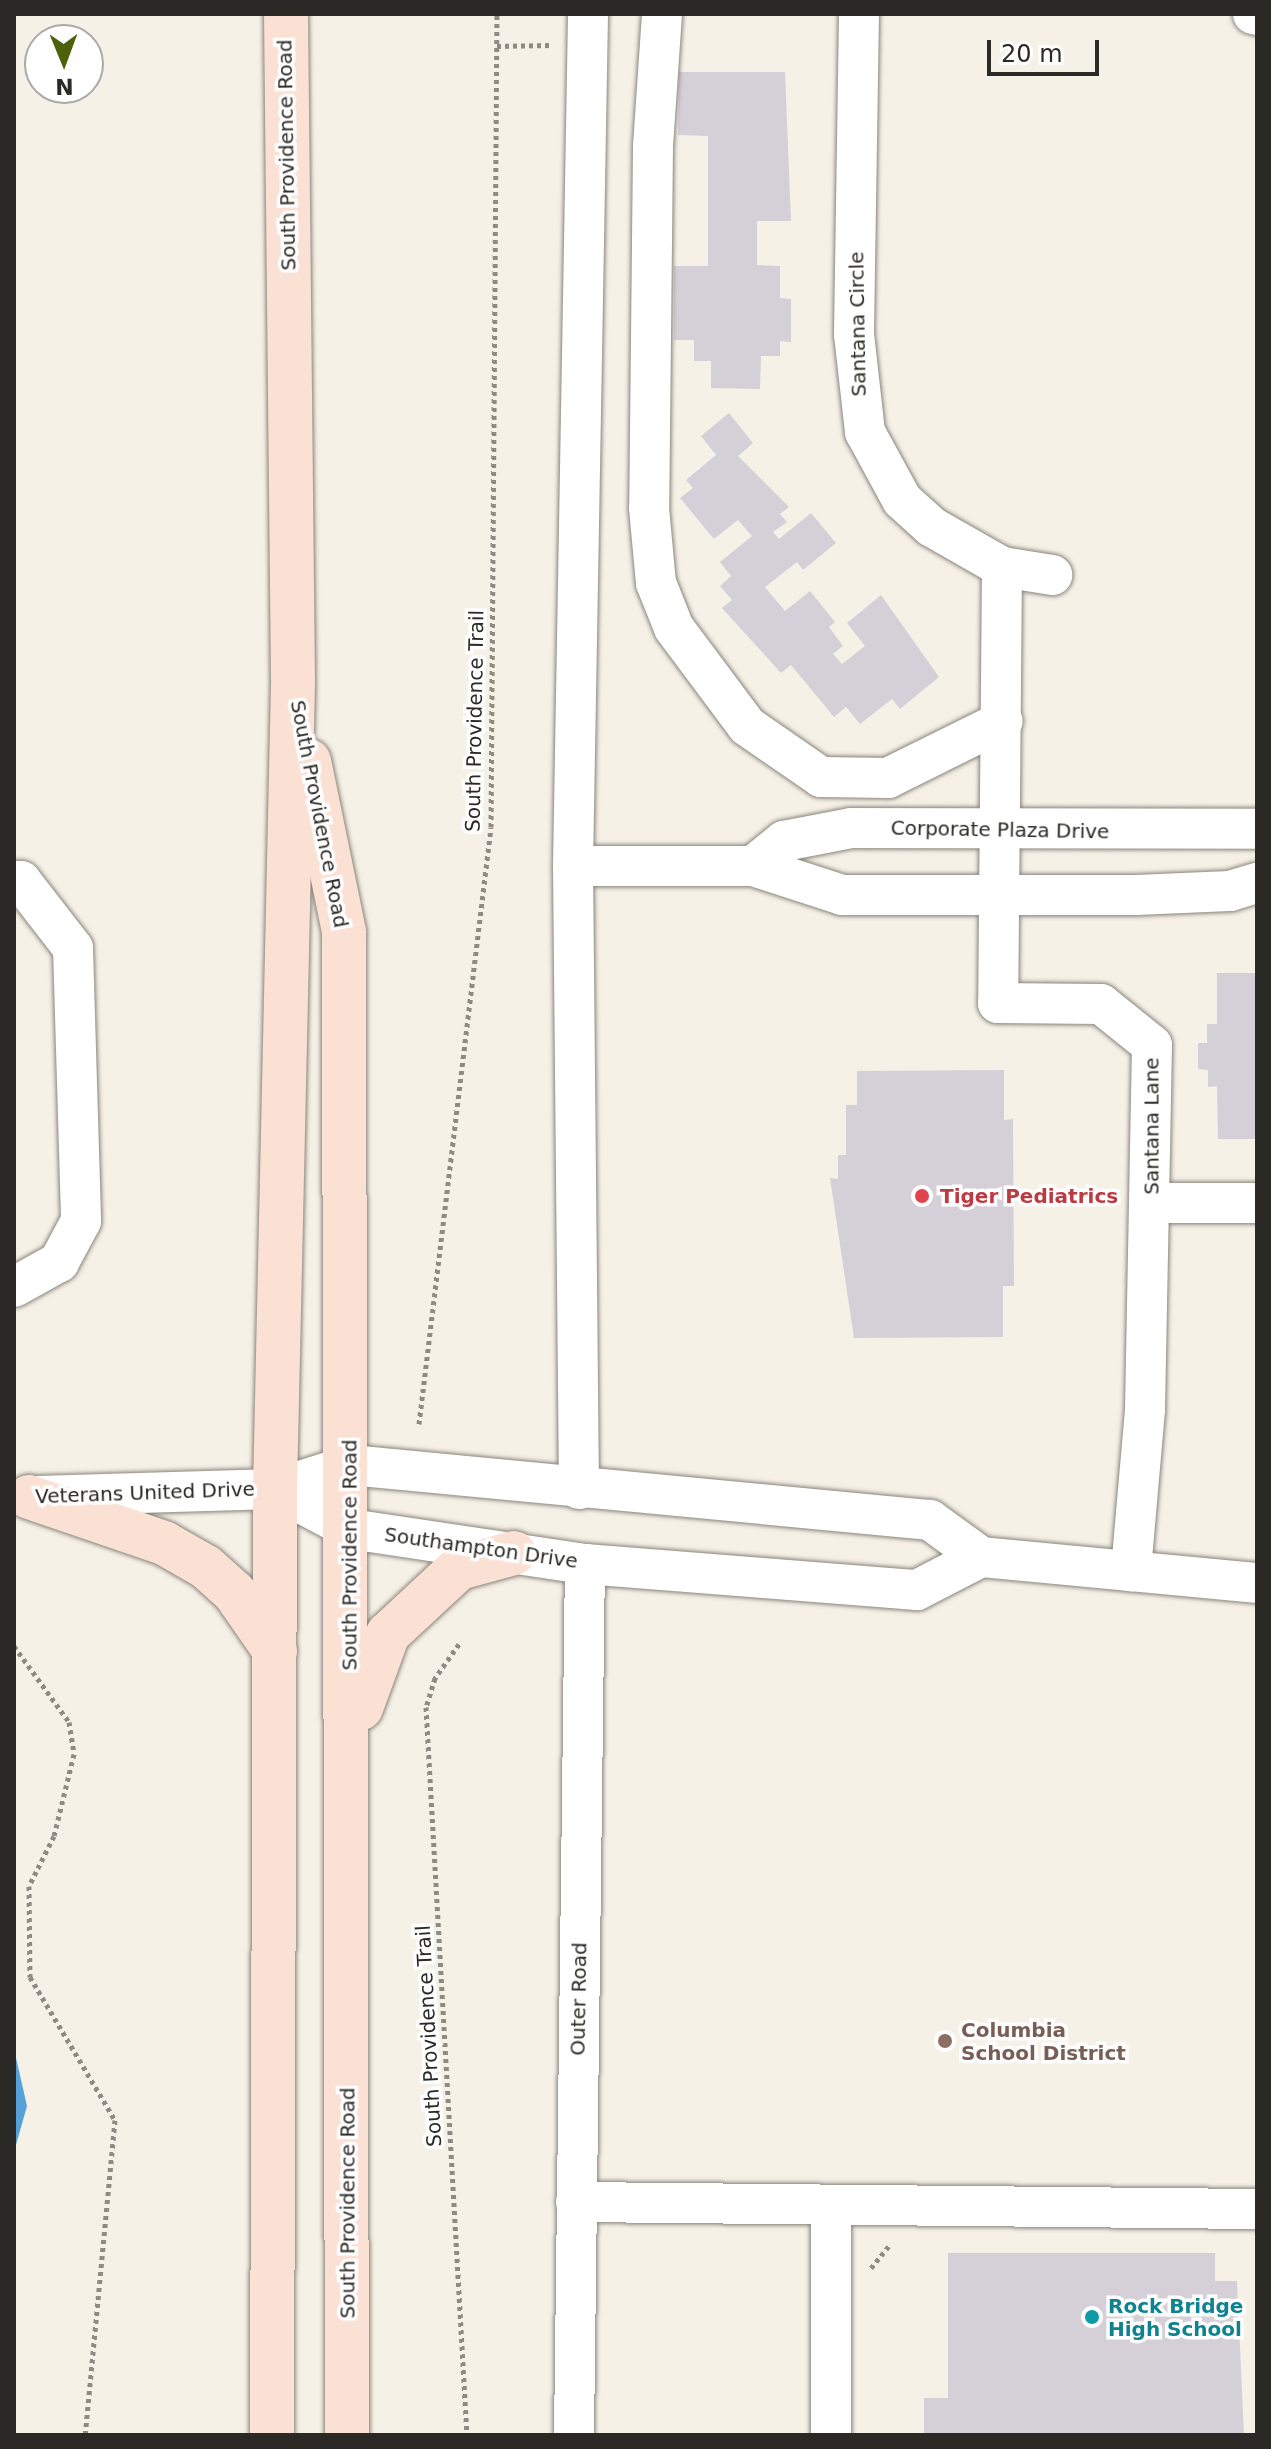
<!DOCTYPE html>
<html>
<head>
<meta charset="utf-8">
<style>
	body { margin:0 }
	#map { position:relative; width:1271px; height:2449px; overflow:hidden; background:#f6f1e7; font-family:"DejaVu Sans",sans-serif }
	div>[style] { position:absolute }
	.water>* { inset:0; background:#57a1da }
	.building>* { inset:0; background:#d5cfd8 }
	.path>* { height:5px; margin-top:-2.5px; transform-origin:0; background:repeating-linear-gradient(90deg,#8e8b84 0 4px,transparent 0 8px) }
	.roads { filter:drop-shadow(0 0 2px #8a857c) drop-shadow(0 0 2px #8a857c) }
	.minor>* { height:40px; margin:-20px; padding:0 20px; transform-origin:20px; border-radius:20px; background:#fff }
	.major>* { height:44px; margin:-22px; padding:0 22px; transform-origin:22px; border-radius:22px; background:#fbe0d4 }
	.dots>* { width:22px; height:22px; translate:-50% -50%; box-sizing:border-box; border:4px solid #fefefe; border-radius:50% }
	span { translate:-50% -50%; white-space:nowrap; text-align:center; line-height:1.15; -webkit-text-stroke:7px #fefefe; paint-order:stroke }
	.street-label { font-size:20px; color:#2b2925 }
	.health-label { font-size:20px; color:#be3a42; font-weight:700 }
	.left { translate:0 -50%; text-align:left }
	.education-label { font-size:20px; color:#785e54; font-weight:700 }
	.culture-label { font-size:20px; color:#0d838f; font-weight:700 }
	.frame { position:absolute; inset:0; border:16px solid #2b2925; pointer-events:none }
	.north { position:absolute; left:24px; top:24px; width:80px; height:80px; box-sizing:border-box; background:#fefefe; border:2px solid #aaa9a7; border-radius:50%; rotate:179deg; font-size:22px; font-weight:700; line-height:32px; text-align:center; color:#2b2925 }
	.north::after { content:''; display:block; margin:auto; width:28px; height:36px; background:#4d610a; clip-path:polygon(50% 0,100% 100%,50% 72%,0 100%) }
	.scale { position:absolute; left:987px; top:40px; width:112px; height:36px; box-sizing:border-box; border:4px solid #2b2925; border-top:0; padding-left:10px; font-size:24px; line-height:28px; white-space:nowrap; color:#2b2925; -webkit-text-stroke:6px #fefefe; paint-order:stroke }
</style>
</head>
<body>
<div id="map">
	<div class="water">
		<i style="clip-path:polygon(14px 2049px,27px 2106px,14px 2152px)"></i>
	</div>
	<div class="building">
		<i style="clip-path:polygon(679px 72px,785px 72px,791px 221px,757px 221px,757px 265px,780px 266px,780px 298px,791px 299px,791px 342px,780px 341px,780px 356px,761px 356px,760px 389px,711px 388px,711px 361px,694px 361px,694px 340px,674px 340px,674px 266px,708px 266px,708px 136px,678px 135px)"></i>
		<i style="clip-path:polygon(729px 413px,753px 443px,738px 456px,789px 507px,780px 514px,787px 522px,773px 532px,779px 539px,811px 513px,836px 543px,803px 570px,797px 562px,765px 587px,785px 611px,810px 591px,835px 622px,829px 627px,843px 646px,833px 654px,842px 664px,865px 646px,847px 623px,881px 595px,939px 677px,900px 709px,892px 699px,860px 724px,846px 707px,834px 717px,791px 665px,781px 673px,722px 608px,732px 600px,720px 586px,731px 576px,720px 562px,752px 536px,738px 520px,714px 539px,680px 498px,693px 488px,686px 480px,716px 455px,701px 436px)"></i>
		<i style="clip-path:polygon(1217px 973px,1257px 973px,1257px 1139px,1218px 1139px,1217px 1086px,1208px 1087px,1208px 1070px,1198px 1069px,1198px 1043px,1207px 1043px,1207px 1024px,1217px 1024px)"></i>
		<i style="clip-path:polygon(1004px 1070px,1004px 1120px,1013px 1119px,1014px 1286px,1003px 1286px,1003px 1337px,854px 1338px,830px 1178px,838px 1179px,838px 1155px,846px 1155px,846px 1105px,857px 1105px,857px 1071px)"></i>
		<i style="clip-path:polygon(948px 2253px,1215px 2253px,1215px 2281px,1237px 2281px,1244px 2435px,924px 2435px,924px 2398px,948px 2398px)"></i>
	</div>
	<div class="path">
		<i style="left:497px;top:46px;width:55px;rotate:-1deg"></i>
		<i style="left:419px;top:1424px;width:601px;rotate:-83.12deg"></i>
		<i style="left:491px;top:827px;width:813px;rotate:-89.58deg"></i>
		<i style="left:459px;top:1644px;width:42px;rotate:125.2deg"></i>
		<i style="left:435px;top:1678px;width:30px;rotate:107deg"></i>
		<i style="left:426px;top:1707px;width:729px;rotate:86.78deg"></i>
		<i style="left:14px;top:1646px;width:94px;rotate:54.1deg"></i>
		<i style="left:69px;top:1722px;width:32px;rotate:81deg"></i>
		<i style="left:74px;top:1754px;width:84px;rotate:103.7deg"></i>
		<i style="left:54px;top:1836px;width:56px;rotate:116.6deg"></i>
		<i style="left:29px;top:1886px;width:91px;rotate:89.4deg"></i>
		<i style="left:30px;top:1977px;width:166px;rotate:59.3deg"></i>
		<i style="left:115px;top:2120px;width:316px;rotate:95.4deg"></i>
		<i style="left:871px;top:2268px;width:28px;rotate:-51deg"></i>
	</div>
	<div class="roads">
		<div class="minor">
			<i style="left:662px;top:14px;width:132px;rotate:93.9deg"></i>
			<i style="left:653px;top:146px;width:362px;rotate:90.6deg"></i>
			<i style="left:649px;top:508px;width:75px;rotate:84.7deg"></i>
			<i style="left:656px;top:583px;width:48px;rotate:68.2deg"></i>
			<i style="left:674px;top:628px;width:122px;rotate:53.3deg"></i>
			<i style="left:747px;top:726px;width:90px;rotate:34.6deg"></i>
			<i style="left:821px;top:777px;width:67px;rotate:0.9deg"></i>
			<i style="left:888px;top:778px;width:128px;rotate:-26.4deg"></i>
			<i style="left:859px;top:14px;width:320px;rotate:90.9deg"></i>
			<i style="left:854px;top:334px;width:99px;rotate:83.6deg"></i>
			<i style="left:865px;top:432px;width:77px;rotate:61.4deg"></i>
			<i style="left:902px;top:500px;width:40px;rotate:42deg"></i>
			<i style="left:932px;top:527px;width:81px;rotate:29.7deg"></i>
			<i style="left:1002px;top:567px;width:51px;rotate:9.1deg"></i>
			<i style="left:1253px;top:14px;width:4px;rotate:14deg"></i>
			<i style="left:1002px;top:567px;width:436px;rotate:90.5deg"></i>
			<i style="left:998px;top:1003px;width:103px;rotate:0.6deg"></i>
			<i style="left:1101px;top:1004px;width:65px;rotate:38.8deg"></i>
			<i style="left:1152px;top:1045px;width:365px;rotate:91.1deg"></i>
			<i style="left:1145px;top:1410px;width:162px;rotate:95deg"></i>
			<i style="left:573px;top:866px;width:180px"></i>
			<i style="left:753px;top:866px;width:94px;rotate:18deg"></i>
			<i style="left:842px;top:895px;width:294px"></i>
			<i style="left:1136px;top:895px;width:94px;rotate:-2.4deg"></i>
			<i style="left:1230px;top:891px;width:28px;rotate:-17deg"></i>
			<i style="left:753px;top:866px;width:40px;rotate:-39deg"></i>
			<i style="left:784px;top:841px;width:68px;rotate:-11deg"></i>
			<i style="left:851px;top:828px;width:406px;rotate:0.1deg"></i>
			<i style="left:14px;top:881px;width:7px"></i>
			<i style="left:21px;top:881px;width:85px;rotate:52.2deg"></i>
			<i style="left:73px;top:948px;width:273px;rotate:88.3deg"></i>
			<i style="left:81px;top:1221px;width:47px;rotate:118.2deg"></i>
			<i style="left:59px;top:1262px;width:51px;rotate:150.9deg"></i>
			<i style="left:1152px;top:1203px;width:105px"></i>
			<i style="left:275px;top:1489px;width:85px;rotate:28.1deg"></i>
			<i style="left:350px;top:1529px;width:238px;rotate:8.5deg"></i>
			<i style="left:585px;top:1564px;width:333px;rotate:4.5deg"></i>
			<i style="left:917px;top:1590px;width:72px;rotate:-27.3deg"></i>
			<i style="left:579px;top:1489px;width:623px;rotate:-90.55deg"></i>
			<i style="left:573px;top:866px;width:852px;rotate:-88.99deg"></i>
			<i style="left:37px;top:1496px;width:238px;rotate:-1.7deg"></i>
			<i style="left:275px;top:1489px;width:79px;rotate:-17.7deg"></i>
			<i style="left:350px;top:1465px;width:583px;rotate:5.42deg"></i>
			<i style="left:930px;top:1520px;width:63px;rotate:36deg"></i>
			<i style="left:981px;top:1557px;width:277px;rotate:5.4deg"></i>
			<i style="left:576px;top:2202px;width:681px;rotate:0.59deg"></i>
			<i style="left:574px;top:2435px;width:871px;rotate:-89.28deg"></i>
			<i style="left:831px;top:2435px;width:230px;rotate:-90deg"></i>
		</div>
		<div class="major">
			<i style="left:309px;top:761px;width:175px;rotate:78.4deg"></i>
			<i style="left:344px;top:932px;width:1503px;rotate:89.89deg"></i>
			<i style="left:29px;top:1497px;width:143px;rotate:18.8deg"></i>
			<i style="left:164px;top:1543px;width:48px;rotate:29.7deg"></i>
			<i style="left:206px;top:1567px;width:38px;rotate:42deg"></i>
			<i style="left:234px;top:1592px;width:72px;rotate:55.2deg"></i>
			<i style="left:361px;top:1708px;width:79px;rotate:-70deg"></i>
			<i style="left:388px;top:1634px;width:97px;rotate:-42.9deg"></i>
			<i style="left:459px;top:1568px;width:57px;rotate:-15.3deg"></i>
			<i style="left:272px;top:2435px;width:946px;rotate:-89.82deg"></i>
			<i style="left:275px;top:1489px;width:808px;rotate:-88.72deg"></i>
			<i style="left:293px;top:681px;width:667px;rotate:-90.6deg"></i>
		</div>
	</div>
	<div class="dots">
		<i style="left:922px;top:1196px;background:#e0444e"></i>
		<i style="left:945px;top:2041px;background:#8d6e63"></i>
		<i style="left:1092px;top:2317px;background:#0f9aa8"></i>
	</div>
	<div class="street-label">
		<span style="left:287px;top:155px;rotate:-91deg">South Providence Road</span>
		<span style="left:858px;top:324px;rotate:-91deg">Santana Circle</span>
		<span style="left:475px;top:721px;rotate:-89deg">South Providence Trail</span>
		<span style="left:319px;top:814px;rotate:79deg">South Providence Road</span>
		<span style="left:1000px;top:830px;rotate:1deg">Corporate Plaza Drive</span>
		<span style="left:1152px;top:1126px;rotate:-90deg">Santana Lane</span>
		<span style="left:145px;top:1493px;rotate:-2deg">Veterans United Drive</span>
		<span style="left:481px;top:1548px;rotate:8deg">Southampton Drive</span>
		<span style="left:350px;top:1555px;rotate:-90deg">South Providence Road</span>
		<span style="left:579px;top:1999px;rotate:-89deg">Outer Road</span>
		<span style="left:429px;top:2036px;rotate:-93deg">South Providence Trail</span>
		<span style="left:348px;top:2203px;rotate:-90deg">South Providence Road</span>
	</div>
	<div class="health-label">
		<span class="left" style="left:940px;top:1196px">Tiger Pediatrics</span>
	</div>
	<div class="education-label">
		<span class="left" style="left:961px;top:2042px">Columbia<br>School District</span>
	</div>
	<div class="culture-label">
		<span class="left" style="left:1108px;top:2318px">Rock Bridge<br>High School</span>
	</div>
	<div class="frame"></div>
	<div class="north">N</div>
	<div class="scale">20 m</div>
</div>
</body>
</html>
